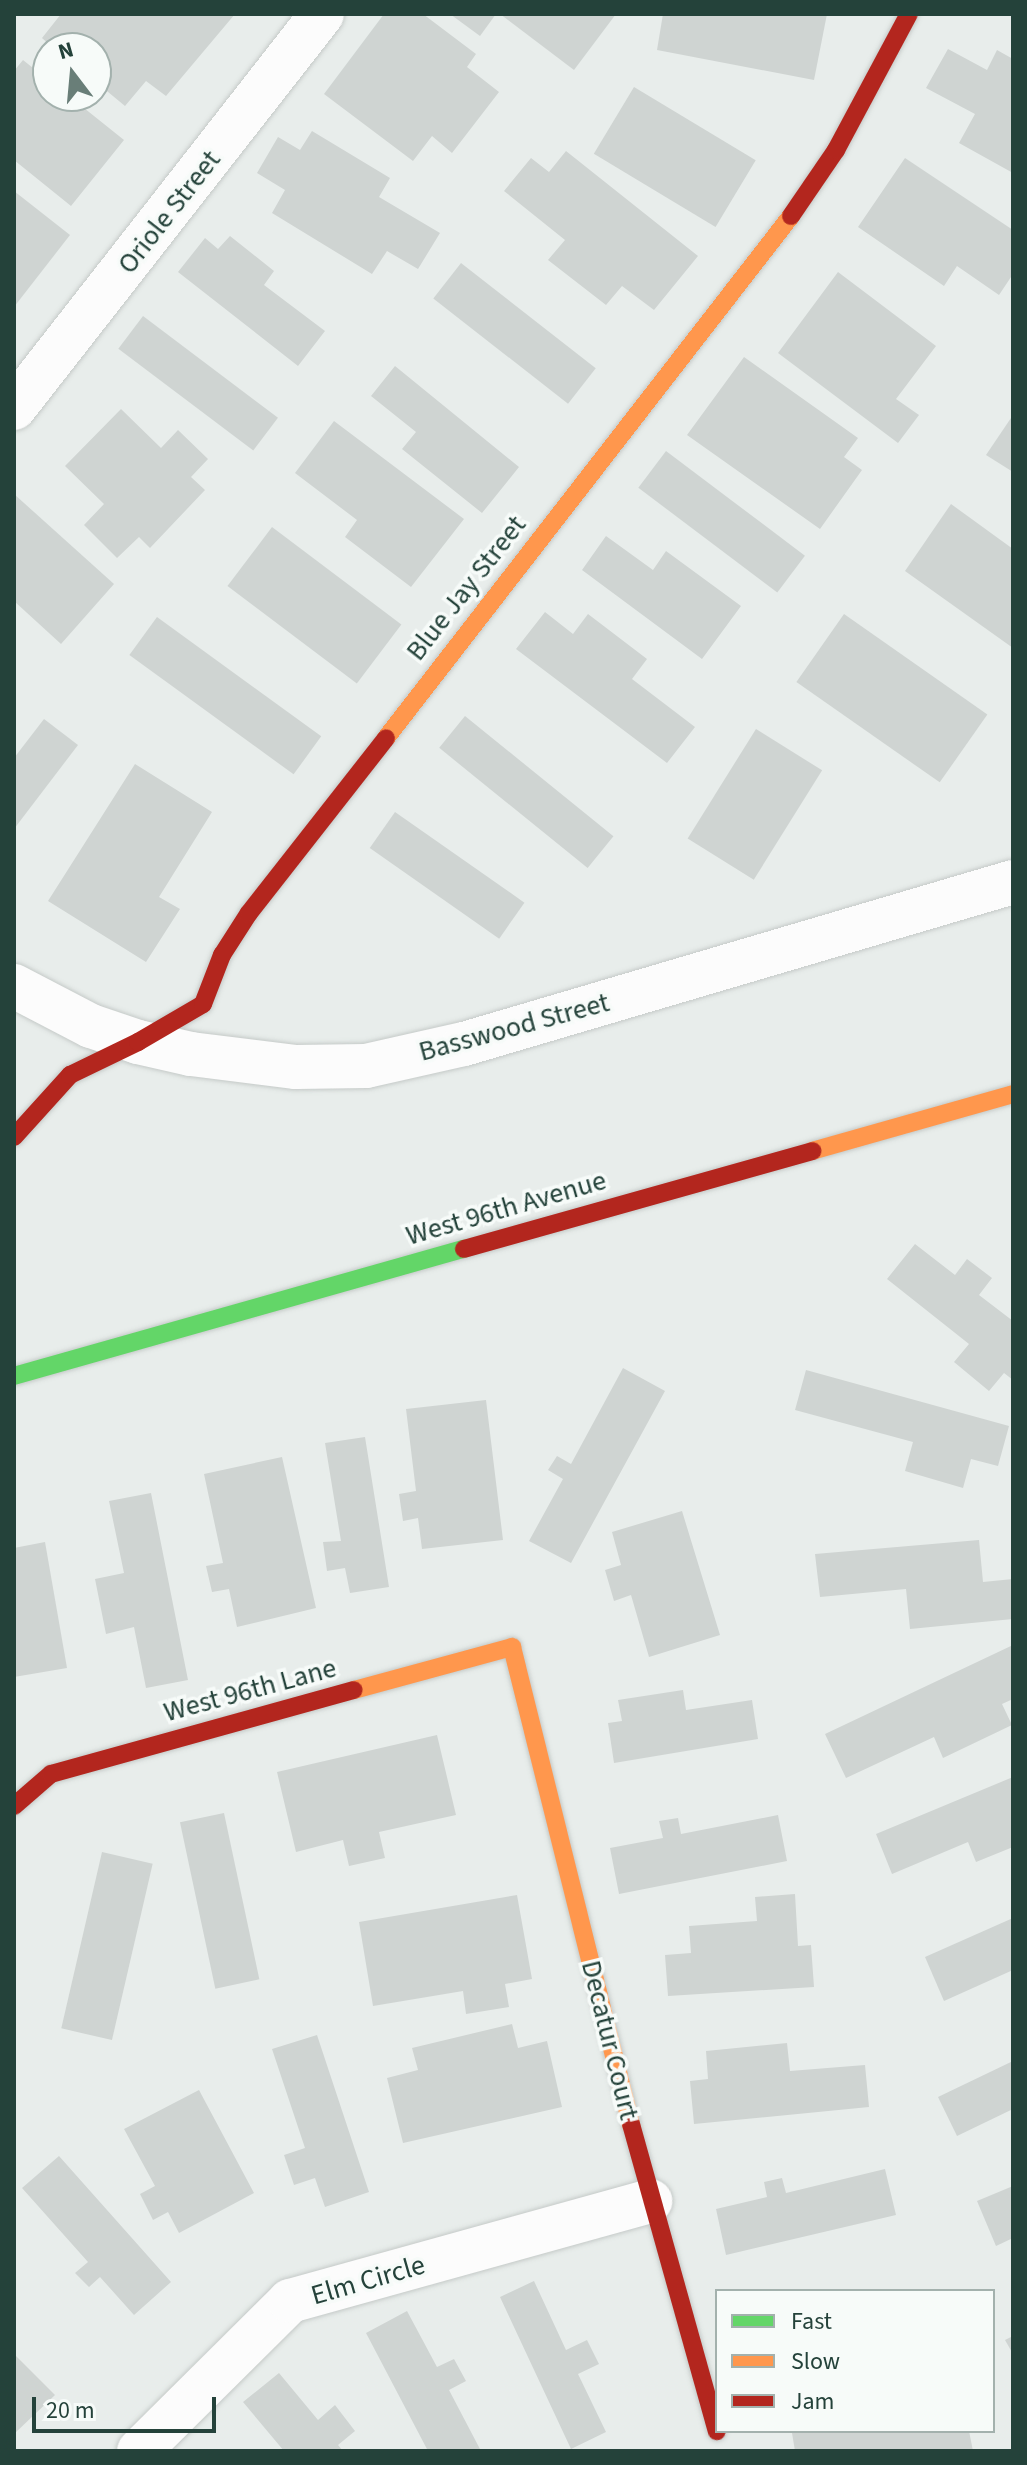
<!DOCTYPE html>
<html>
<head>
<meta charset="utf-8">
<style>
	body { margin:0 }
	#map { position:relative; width:1027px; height:2465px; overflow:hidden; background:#e8edeb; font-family:"Source Sans 3",sans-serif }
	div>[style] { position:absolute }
	.building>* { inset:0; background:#cfd4d2; transform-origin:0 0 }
	.roads { filter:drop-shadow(0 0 2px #c5cac8) drop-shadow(0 0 2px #c5cac8) }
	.street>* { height:44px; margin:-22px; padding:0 22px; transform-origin:22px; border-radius:22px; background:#fcfcfc }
	.fast>* { height:18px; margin:-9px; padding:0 9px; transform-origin:9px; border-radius:9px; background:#63d668 }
	.slow>* { height:18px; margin:-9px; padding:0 9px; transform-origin:9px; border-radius:9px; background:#ff974d }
	.jam>* { height:18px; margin:-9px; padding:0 9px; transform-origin:9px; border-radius:9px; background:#b3261e }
	span { translate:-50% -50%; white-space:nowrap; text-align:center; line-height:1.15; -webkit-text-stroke:7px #f7fbf9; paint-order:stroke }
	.street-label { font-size:28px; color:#24423a }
	.frame { position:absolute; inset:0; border:16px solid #24423a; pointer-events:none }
	.legend { position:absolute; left:715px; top:2289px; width:280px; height:144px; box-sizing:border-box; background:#f7fbf9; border:2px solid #a3b1ad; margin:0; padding:10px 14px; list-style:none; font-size:24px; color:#24423a }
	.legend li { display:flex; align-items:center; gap:16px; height:40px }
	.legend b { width:40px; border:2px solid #a3b1ad }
	.north { position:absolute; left:32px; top:32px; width:80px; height:80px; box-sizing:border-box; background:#f7fbf9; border:2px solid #a3b1ad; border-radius:50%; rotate:344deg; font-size:22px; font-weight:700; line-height:32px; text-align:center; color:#24423a }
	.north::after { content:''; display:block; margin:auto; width:28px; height:36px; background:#697e78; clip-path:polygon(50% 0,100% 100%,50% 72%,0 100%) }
	.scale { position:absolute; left:32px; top:2397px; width:184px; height:36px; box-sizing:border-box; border:4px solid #24423a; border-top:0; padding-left:10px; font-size:24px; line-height:28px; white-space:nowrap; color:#24423a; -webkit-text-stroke:6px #f7fbf9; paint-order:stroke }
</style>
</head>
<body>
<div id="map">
	<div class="building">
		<i style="clip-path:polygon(61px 14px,235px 14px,166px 96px,146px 81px,125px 106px,96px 82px,96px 48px,53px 48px,42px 38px)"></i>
		<i style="clip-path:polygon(384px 14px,423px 14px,476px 54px,467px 67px,499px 92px,452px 153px,432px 136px,413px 161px,324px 94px)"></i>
		<i style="clip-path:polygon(450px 14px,496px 14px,480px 36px)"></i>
		<i style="clip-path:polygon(500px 14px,616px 14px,574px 70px)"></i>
		<i style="clip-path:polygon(663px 14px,827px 14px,814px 80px,657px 50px)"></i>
		<i style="clip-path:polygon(948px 49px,987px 70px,997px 50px,1013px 59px,1013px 173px,959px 143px,975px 114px,926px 88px)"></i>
		<i style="clip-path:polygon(23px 60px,48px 80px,48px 96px,69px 96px,124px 140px,71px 206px,14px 160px,14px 71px)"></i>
		<i style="left:634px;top:87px;width:142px;height:78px;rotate:31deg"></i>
		<i style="clip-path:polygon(312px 131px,390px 178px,379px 197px,440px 233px,418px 269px,387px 251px,372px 274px,272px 213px,285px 190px,257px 173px,278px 137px,300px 150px)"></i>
		<i style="clip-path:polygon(566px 151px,698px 256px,654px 310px,622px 286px,606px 305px,548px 260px,565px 240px,504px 191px,531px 158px,549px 172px)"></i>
		<i style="clip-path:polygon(905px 158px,1013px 230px,1013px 274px,999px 295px,957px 266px,944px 286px,858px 227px)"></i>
		<i style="clip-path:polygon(14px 191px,70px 235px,14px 307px)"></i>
		<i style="clip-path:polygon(230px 236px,274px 271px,264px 285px,325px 331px,298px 366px,178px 272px,205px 238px,218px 249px)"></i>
		<i style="left:461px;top:263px;width:171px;height:45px;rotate:38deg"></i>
		<i style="clip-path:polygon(838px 272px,936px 346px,896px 399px,919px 415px,898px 443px,778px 353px)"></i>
		<i style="left:143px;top:316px;width:169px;height:41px;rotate:37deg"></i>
		<i style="clip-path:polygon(744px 357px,858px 438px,844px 457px,862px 470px,820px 529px,687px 435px)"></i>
		<i style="clip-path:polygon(395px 366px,519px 467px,482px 513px,402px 449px,416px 432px,371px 396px)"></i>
		<i style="clip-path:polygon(121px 409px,161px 448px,178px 430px,208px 459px,191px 477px,205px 490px,150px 548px,139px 537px,117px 558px,84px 525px,104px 504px,65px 466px)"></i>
		<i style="clip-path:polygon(1013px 415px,1013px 472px,986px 455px)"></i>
		<i style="clip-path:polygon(334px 421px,464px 519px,411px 587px,345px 537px,357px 520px,295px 473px)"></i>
		<i style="left:666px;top:451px;width:174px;height:46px;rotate:37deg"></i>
		<i style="clip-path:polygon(14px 494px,114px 584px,61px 644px,14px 601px)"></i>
		<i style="clip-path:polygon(951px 504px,1013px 549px,1013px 648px,905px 571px)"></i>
		<i style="left:272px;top:527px;width:162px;height:74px;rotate:37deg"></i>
		<i style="clip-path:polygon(606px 536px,653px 570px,666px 551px,741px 606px,702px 659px,582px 570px)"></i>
		<i style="clip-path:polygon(545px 612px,573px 634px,588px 614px,647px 659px,632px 679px,695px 727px,667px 763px,516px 649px)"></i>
		<i style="left:844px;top:614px;width:175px;height:83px;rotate:35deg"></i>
		<i style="left:157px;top:617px;width:203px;height:47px;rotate:36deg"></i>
		<i style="left:465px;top:716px;width:191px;height:41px;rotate:39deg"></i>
		<i style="clip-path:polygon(44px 719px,78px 745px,14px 829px,14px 758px)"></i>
		<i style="left:756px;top:729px;width:78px;height:129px;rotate:32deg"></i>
		<i style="clip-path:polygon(135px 764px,212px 812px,159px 897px,180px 909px,146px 962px,48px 901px)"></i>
		<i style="left:395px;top:812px;width:158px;height:44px;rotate:35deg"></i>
		<i style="clip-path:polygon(915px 1244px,955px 1275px,967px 1259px,992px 1278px,979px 1295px,1013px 1321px,1013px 1380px,1004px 1373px,989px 1391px,954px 1362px,969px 1344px,887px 1279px)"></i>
		<i style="clip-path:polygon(623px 1368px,665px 1391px,571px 1563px,529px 1541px,563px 1479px,548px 1470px,557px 1456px,571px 1464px)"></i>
		<i style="clip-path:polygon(806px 1370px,1009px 1426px,998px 1466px,971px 1459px,963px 1488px,905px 1471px,913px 1442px,795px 1410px)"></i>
		<i style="clip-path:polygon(486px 1400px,503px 1540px,422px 1549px,418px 1518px,403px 1521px,399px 1494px,416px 1491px,406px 1409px)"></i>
		<i style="clip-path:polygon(365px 1437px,389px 1587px,350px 1593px,345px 1568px,327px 1571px,323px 1542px,341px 1541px,325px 1443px)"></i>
		<i style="clip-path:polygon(282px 1457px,316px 1608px,237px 1627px,229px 1589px,212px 1592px,206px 1566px,223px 1563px,204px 1474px)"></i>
		<i style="clip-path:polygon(151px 1493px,188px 1680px,146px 1688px,134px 1627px,106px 1634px,95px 1579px,124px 1573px,109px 1501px)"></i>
		<i style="clip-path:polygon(682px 1511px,720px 1635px,649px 1657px,631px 1595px,614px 1601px,605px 1570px,621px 1565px,612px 1532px)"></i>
		<i style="clip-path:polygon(979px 1540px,983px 1582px,1013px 1579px,1013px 1619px,910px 1629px,906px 1589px,820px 1597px,815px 1554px)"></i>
		<i style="clip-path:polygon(45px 1542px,67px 1668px,14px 1677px,14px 1548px)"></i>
		<i style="clip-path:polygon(1013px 1645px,1013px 1699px,1002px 1704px,1012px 1725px,943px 1758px,934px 1737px,846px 1778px,825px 1734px)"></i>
		<i style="clip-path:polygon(683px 1690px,686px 1710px,752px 1700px,758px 1739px,614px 1763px,608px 1723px,622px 1721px,618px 1700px)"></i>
		<i style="clip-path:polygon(437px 1735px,456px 1815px,379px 1832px,385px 1858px,349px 1866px,343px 1840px,296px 1852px,277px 1772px)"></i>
		<i style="clip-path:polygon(1013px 1777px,1013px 1847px,976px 1862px,968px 1842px,892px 1874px,876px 1834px)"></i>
		<i style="left:224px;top:1813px;width:170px;height:45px;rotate:78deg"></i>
		<i style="clip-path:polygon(778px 1815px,787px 1861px,619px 1894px,610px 1848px,663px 1838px,659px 1821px,678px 1818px,681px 1834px)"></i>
		<i style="left:102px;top:1852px;width:52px;height:181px;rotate:13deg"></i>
		<i style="clip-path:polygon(795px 1894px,798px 1946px,811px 1945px,814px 1987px,668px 1996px,665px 1955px,691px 1953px,689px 1926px,757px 1921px,755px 1897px)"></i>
		<i style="clip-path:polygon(517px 1895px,532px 1979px,505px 1984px,509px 2007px,466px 2014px,463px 1991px,373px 2006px,359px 1922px)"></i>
		<i style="clip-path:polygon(1013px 1918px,1013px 1970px,944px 2001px,925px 1957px)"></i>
		<i style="clip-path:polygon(512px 2024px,518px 2048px,547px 2041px,562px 2107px,403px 2143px,387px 2078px,418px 2070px,412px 2048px)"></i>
		<i style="clip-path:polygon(317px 2035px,369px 2192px,325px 2207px,315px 2178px,294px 2185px,284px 2155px,305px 2148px,272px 2049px)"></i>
		<i style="clip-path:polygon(787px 2043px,790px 2071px,865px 2065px,869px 2107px,694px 2124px,690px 2081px,708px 2079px,706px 2051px)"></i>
		<i style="clip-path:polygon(1013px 2061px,1013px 2109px,957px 2136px,938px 2097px)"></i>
		<i style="clip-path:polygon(199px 2090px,254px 2193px,179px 2233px,168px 2212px,153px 2220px,140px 2194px,155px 2186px,124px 2129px)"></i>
		<i style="clip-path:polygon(59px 2156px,171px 2282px,134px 2315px,100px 2277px,89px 2287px,75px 2273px,88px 2262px,22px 2188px)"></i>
		<i style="clip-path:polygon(885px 2169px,896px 2215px,726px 2255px,716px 2209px,767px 2197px,764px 2182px,782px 2178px,786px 2193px)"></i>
		<i style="clip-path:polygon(1013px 2186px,1013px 2238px,996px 2246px,977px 2201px)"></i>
		<i style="clip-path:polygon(534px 2281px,566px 2350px,587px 2340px,599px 2364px,578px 2374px,606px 2432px,571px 2449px,500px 2297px)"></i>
		<i style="clip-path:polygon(407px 2311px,437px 2367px,454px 2359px,466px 2381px,449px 2390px,481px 2451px,428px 2451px,366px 2333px)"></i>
		<i style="clip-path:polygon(1013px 2336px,1013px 2354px,1005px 2340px)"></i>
		<i style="clip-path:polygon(14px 2354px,55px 2395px,14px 2434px)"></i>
		<i style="clip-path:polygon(279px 2373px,318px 2420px,335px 2405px,355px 2431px,338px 2445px,343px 2451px,284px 2451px,243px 2402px)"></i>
		<i style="clip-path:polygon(806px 2431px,969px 2431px,973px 2451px,795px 2451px,792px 2433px)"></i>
	</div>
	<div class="roads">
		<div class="street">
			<i style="left:14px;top:408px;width:500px;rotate:-51.98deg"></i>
			<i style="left:14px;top:986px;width:87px;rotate:27.5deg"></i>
			<i style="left:91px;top:1026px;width:50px;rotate:18.8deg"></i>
			<i style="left:138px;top:1042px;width:54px;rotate:12.8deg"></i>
			<i style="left:191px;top:1054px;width:106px;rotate:7.1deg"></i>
			<i style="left:296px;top:1067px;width:70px;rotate:-0.8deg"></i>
			<i style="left:366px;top:1066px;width:100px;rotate:-12.7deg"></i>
			<i style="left:464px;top:1044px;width:572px;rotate:-16.44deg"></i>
			<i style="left:139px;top:2451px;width:213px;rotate:-44.8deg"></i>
			<i style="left:290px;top:2301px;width:374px;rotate:-15.5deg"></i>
		</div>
		<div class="fast">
			<i style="left:14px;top:1376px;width:468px;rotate:-15.8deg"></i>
		</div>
		<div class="slow">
			<i style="left:386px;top:738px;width:661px;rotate:-52.19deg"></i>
			<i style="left:812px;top:1151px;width:209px;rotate:-15.8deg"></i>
			<i style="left:354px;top:1690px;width:164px;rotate:-15.2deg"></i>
			<i style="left:512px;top:1647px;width:492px;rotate:76deg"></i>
		</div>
		<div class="jam">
			<i style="left:791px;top:216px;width:80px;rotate:-55.7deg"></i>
			<i style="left:836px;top:150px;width:154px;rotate:-61.8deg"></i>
			<i style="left:14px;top:1137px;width:84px;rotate:-47.9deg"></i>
			<i style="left:70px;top:1075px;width:76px;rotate:-25.9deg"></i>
			<i style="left:138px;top:1042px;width:75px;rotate:-30.3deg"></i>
			<i style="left:203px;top:1004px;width:53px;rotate:-68.8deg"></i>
			<i style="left:222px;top:955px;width:50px;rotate:-57.3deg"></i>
			<i style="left:249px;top:913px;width:222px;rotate:-51.9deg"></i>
			<i style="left:464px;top:1249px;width:362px;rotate:-15.7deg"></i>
			<i style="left:14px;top:1806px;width:49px;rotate:-40.9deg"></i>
			<i style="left:51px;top:1774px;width:314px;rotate:-15.5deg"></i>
			<i style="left:631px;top:2124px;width:319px;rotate:74.4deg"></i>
		</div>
	</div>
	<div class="street-label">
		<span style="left:169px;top:212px;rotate:-52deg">Oriole Street</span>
		<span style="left:466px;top:588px;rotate:-52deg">Blue Jay Street</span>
		<span style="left:514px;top:1027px;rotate:-15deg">Basswood Street</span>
		<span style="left:506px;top:1208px;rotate:-16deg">West 96th Avenue</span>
		<span style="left:250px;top:1690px;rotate:-15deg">West 96th Lane</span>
		<span style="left:610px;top:2040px;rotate:76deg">Decatur Court</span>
		<span style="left:368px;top:2280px;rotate:-16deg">Elm Circle</span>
	</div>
	<div class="frame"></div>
	<ul class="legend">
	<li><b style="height:10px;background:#63d668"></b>Fast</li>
	<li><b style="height:10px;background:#ff974d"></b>Slow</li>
	<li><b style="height:10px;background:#b3261e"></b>Jam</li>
	</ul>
	<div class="north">N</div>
	<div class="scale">20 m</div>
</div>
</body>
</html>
